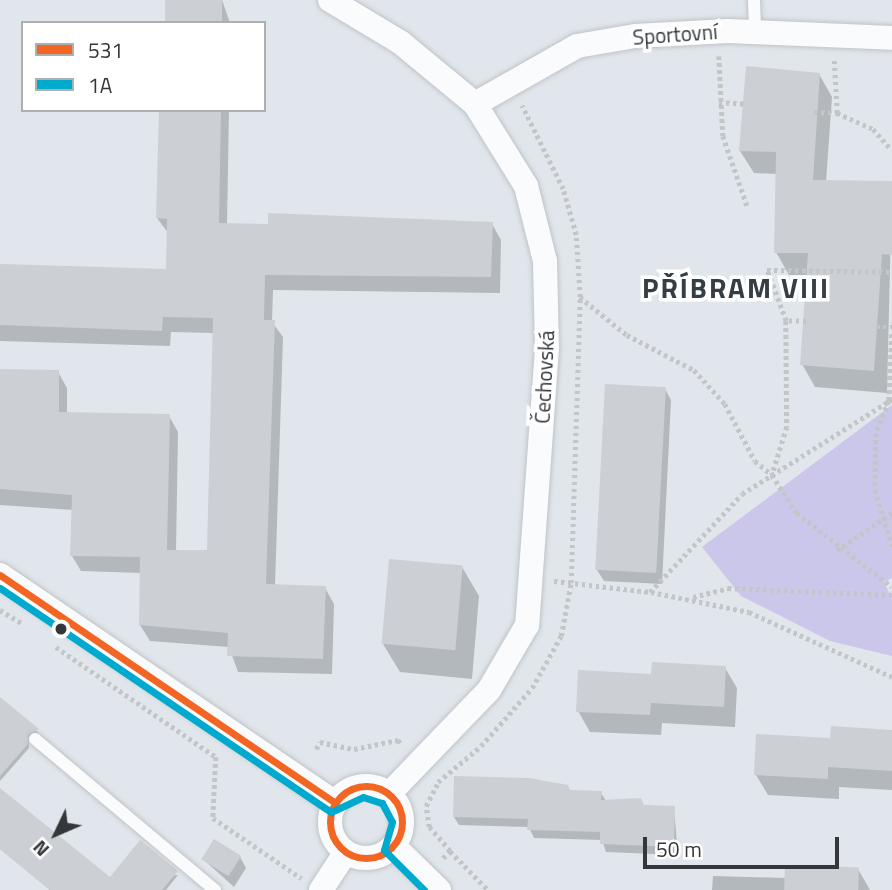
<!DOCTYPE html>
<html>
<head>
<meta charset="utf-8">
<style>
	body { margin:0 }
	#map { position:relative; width:892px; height:890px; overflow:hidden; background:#e0e6eb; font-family:"Titillium Web",sans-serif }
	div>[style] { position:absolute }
	.green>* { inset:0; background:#cac7ea }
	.shadow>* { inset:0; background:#0003 }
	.building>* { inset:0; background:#cccfd3; transform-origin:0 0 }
	.path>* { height:4.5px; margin-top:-2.25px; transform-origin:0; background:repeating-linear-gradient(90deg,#c3c6c7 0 3.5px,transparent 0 7px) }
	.roads { filter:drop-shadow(0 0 2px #c0c4c8) drop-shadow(0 0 2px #c0c4c8) }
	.service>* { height:12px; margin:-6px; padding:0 6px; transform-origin:6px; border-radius:6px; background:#fafbfc }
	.minor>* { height:24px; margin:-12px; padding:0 12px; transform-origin:12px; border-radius:12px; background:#fafbfc }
	.minor>.ring { margin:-12px; padding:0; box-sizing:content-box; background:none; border:24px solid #fafbfc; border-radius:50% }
	.bus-1>* { height:7px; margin:-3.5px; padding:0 3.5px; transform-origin:3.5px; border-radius:3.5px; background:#f26522 }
	.bus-1>.ring { margin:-3.5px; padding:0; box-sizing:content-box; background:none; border:7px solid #f26522; border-radius:50% }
	.bus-2>* { height:7px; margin:-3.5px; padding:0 3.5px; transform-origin:3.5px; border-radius:3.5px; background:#00a9ce }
	.dots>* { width:19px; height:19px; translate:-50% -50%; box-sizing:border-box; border:4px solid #fff; border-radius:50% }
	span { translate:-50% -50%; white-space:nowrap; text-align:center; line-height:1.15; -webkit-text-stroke:7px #fff; paint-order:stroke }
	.street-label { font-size:21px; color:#33373a }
	.district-label { font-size:28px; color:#363e45; font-weight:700; letter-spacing:2px }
	.legend { position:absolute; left:21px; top:21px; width:245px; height:91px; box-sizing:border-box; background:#fff; border:2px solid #adafb0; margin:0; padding:9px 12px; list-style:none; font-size:21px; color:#33373a }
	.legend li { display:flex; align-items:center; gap:14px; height:35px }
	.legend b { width:35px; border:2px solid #adafb0 }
	.north { position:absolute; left:21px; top:799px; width:70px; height:70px; -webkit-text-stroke:5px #fff; paint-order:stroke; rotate:226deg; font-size:19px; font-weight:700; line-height:28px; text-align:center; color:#33373a }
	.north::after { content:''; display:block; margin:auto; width:24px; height:32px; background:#33373a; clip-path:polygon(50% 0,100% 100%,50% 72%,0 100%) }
	.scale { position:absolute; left:643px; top:837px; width:196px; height:32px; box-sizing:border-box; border:4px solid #33373a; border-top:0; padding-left:9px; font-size:21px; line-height:24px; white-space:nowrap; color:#33373a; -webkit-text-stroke:5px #fff; paint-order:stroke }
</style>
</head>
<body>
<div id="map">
	<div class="green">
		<i style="clip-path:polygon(892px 405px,892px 578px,884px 582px,892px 599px,892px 656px,830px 641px,741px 596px,702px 547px)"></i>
	</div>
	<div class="shadow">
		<i style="clip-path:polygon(167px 0,222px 0,230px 23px,166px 23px)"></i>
		<i style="clip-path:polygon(819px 74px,832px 97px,826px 182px,892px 183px,887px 393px,815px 387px,802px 364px,808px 275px,789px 275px,776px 252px,777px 174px,754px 173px,740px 151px)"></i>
		<i style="clip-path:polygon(162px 110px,229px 110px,227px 225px,492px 224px,501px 240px,500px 293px,273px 290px,272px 322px,283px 337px,275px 586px,325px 588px,334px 604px,332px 674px,238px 672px,229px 647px,150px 641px,140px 625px,142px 573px,81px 571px,72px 556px,73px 510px,0 505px,0 370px,58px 372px,67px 388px,67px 414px,169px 416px,178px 432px,176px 552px,208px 552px,214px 333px,171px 332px,170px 346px,0 341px,0 267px,168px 271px,169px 234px,157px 218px)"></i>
		<i style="clip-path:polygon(665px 389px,671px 400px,662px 584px,604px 581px,597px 570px)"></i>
		<i style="clip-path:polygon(462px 567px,479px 596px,472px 679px,400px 672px,383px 644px)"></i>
		<i style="clip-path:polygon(725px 668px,737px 688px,735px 727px,662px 723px,661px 735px,590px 732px,578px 711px,653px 676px)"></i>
		<i style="clip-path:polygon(2px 701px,39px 733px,29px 737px,29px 748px,0 781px)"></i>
		<i style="clip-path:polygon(892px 731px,892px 790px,839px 787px,839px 799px,768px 795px,756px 775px,832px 740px)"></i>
		<i style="clip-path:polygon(567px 786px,571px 792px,601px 793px,606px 801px,674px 808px,678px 855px,606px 852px,602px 840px,534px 838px,529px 827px,459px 825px,454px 817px)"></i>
		<i style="clip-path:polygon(0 790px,110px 880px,178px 875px,166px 890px,50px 890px,0 849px)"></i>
		<i style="clip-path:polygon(240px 857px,246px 868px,234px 887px,203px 859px)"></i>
		<i style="clip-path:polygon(858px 869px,870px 890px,712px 890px,713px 876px,786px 878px)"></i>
	</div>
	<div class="building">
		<i style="left:165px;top:0;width:57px;height:23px"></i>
		<i style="clip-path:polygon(746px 66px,820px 73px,813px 180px,892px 181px,892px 255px,882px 254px,874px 371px,800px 365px,808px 253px,774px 253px,776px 152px,739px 151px)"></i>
		<i style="clip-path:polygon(159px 110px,221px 110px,219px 223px,268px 224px,268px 213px,493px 222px,491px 277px,265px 275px,264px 320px,275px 320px,266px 584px,326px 586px,323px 659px,227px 656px,228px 633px,139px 625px,140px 557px,70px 556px,72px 495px,0 489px,0 369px,59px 370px,59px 412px,170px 414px,167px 550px,207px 550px,213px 318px,163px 317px,162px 331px,0 325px,0 264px,166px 269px,167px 219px,156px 218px)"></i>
		<i style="left:605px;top:384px;width:61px;height:186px;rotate:3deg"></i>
		<i style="left:389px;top:559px;width:74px;height:85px;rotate:5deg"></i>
		<i style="clip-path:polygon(652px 662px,726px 666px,724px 707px,651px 703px,650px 715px,576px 712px,578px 670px,651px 674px)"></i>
		<i style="clip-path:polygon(0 697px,39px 729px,28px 734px,28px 744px,0 776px)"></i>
		<i style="clip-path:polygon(831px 726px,892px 730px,892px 771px,828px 767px,828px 779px,754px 775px,756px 734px,830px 738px)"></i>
		<i style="clip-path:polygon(454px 776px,529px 778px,568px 785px,569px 790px,602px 791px,601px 800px,641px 798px,644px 805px,675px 806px,674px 847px,600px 844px,600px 832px,527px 830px,528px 819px,453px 817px)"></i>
		<i style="clip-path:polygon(0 788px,110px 877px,140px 840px,178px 871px,162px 890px,50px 890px,0 849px)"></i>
		<i style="left:214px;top:839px;width:32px;height:24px;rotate:32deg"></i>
		<i style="left:785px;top:865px;width:74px;height:25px;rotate:2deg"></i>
	</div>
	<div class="path">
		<i style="left:719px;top:56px;width:80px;rotate:87.1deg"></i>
		<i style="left:723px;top:136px;width:76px;rotate:70.9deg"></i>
		<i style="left:719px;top:102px;width:26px;rotate:4deg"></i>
		<i style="left:814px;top:112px;width:23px;rotate:2deg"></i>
		<i style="left:837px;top:113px;width:53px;rotate:-93.2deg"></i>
		<i style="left:837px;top:113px;width:39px;rotate:24deg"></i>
		<i style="left:873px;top:129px;width:28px;rotate:48deg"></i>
		<i style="left:580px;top:297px;width:60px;rotate:39deg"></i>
		<i style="left:627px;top:335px;width:76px;rotate:27.6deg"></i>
		<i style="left:694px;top:370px;width:46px;rotate:47.6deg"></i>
		<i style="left:725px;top:404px;width:64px;rotate:62.2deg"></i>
		<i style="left:755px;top:461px;width:22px;rotate:39deg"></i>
		<i style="left:786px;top:321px;width:106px;rotate:89.5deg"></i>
		<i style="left:787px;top:427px;width:50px;rotate:107.4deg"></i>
		<i style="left:772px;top:475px;width:45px;rotate:56.7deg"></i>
		<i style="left:797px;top:513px;width:120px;rotate:37.9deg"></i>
		<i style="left:806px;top:321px;width:20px;rotate:180deg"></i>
		<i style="left:786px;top:321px;width:54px;rotate:-110.4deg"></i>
		<i style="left:767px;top:270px;width:125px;rotate:0.9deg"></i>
		<i style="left:876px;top:327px;width:16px"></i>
		<i style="left:892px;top:334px;width:67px;rotate:92.6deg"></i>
		<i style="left:889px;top:401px;width:35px;rotate:112deg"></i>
		<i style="left:876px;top:433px;width:57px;rotate:91deg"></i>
		<i style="left:875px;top:490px;width:59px;rotate:73.1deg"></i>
		<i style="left:837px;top:550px;width:66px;rotate:-33.9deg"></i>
		<i style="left:554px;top:581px;width:97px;rotate:6.5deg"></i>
		<i style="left:650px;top:592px;width:134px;rotate:-46.8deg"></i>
		<i style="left:742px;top:494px;width:178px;rotate:-32.3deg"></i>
		<i style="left:651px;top:592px;width:100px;rotate:11.5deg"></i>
		<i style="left:749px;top:612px;width:157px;rotate:24.4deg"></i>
		<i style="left:693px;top:597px;width:36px;rotate:-14deg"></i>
		<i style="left:728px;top:588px;width:164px;rotate:2.4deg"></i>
		<i style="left:0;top:610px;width:27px;rotate:31deg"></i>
		<i style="left:56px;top:647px;width:194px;rotate:34.5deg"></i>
		<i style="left:216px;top:757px;width:61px;rotate:92.8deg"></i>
		<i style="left:213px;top:818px;width:107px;rotate:34.3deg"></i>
		<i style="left:316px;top:749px;width:8px;rotate:-60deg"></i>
		<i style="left:320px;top:742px;width:35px;rotate:12deg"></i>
		<i style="left:354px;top:749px;width:45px;rotate:-11.6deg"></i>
		<i style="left:398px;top:740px;width:6px;rotate:51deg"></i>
		<i style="left:450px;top:851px;width:32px;rotate:-131deg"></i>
		<i style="left:429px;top:827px;width:21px;rotate:-98deg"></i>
		<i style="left:426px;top:806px;width:27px;rotate:-63deg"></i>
		<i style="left:438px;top:782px;width:56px;rotate:-39.9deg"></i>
		<i style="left:481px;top:746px;width:77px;rotate:-48.7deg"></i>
		<i style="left:532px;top:688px;width:60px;rotate:-60.9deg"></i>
		<i style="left:561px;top:636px;width:54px;rotate:-79.3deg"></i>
		<i style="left:571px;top:583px;width:286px;rotate:-88.2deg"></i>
		<i style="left:580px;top:297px;width:62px;rotate:-93.7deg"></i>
		<i style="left:576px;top:235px;width:48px;rotate:-105.8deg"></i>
		<i style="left:563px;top:189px;width:93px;rotate:-116.3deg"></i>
		<i style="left:443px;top:858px;width:10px;rotate:-45deg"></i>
		<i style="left:450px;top:851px;width:54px;rotate:45.7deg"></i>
	</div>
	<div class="roads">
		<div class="service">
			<i style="left:754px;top:0;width:32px;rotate:88deg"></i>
			<i style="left:35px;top:739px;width:235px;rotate:40deg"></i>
		</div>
		<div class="minor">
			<i style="left:330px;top:0;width:82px;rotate:31deg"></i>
			<i style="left:400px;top:42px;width:97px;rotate:39.6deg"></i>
			<i style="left:475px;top:104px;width:97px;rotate:58.1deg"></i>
			<i style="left:526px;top:186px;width:77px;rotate:75.8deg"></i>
			<i style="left:545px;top:261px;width:87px;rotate:88.7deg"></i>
			<i style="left:547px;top:348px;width:278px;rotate:94.1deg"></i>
			<i style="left:527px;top:625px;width:75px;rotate:120.3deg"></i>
			<i style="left:489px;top:690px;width:144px;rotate:133.9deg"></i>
			<i style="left:475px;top:104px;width:117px;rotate:-29.6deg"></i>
			<i style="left:577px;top:46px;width:59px;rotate:-9.8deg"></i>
			<i style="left:635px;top:36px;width:93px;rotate:-3.1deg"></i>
			<i style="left:728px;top:31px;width:164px;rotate:2.4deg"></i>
			<i style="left:0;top:575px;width:406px;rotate:34.2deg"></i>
			<i class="ring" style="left:330px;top:786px;width:48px;height:48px"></i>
			<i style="left:394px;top:846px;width:63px;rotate:44.4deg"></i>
			<i style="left:321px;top:890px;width:45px;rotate:-56.7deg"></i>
		</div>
	</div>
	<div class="bus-1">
		<i style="left:0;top:575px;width:406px;rotate:34.2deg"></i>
		<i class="ring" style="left:330px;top:786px;width:65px;height:65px"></i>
	</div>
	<div class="bus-2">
		<i style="left:0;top:588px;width:400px;rotate:34.1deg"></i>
		<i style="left:331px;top:812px;width:35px;rotate:-25deg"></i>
		<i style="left:363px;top:797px;width:20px;rotate:18deg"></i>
		<i style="left:382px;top:803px;width:21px;rotate:62deg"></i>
		<i style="left:392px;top:822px;width:29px;rotate:106deg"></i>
		<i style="left:384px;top:850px;width:57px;rotate:45deg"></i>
	</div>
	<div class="dots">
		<i style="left:61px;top:629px;background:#33373a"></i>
	</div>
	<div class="street-label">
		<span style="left:675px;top:34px;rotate:-4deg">Sportovní</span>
		<span style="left:544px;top:377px;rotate:-87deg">Čechovská</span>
	</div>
	<div class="district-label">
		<span style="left:736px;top:288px">PŘÍBRAM VIII</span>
	</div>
	<ul class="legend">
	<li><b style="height:9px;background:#f26522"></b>531</li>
	<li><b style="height:9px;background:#00a9ce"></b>1A</li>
	</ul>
	<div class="north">N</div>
	<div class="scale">50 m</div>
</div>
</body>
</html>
